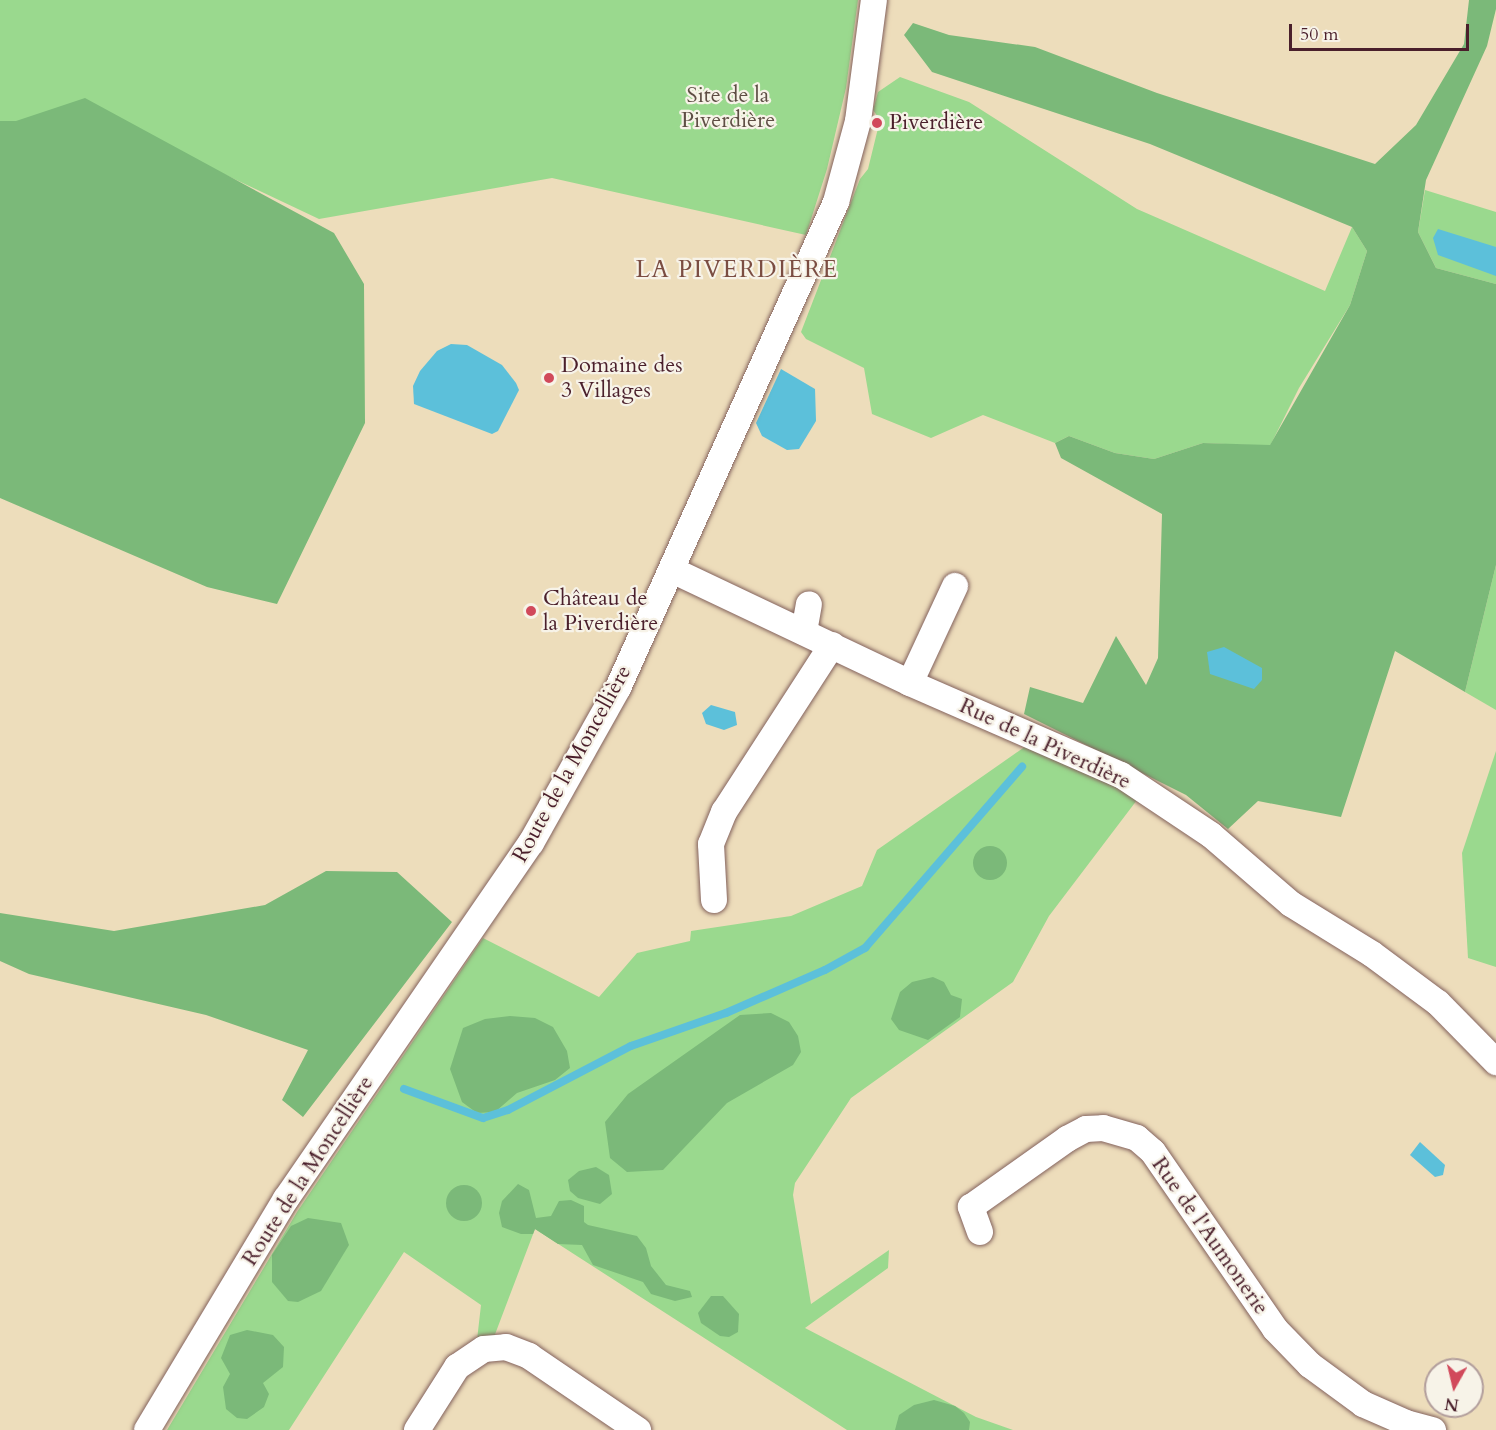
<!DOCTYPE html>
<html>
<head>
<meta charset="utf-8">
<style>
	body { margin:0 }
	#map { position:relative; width:1496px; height:1430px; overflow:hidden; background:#edddbb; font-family:Cardo,serif }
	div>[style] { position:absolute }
	.green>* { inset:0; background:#9ad98e }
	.forest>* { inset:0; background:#7bb979 }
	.round { border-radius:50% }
	.water>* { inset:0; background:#5cc0da }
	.stream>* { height:8px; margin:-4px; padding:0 4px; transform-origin:4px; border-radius:4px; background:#5cc0da }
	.roads { filter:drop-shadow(0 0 2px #83625d) drop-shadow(0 0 2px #83625d) }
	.minor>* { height:26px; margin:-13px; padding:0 13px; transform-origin:13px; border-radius:13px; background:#fff }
	.dots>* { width:16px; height:16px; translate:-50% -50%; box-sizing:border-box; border:3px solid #f7f3e8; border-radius:50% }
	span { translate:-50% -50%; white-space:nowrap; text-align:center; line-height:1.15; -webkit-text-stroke:4.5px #f7f3e8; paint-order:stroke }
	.park-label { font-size:22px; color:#5e4e44 }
	.poi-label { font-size:22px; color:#4a1f2b }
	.left { translate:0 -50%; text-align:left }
	.street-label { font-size:22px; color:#4a1f2b }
	.neighbourhood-label { font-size:24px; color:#7b4d42; letter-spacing:1.5px }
	.north { position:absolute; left:1424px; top:1358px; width:60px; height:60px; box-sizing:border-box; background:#f7f3e8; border:2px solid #b29e9c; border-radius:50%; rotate:188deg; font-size:16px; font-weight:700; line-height:24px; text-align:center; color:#4a1f2b }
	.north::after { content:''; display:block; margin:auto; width:21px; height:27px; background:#d1495b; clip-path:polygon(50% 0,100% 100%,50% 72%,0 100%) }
	.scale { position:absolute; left:1289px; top:24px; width:180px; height:27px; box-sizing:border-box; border:3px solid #4a1f2b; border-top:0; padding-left:8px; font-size:18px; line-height:21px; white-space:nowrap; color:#4a1f2b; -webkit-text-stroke:4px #f7f3e8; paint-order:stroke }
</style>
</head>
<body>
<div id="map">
	<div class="green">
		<i style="clip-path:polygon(0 0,858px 0,846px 88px,827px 169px,806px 235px,552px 178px,319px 219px,162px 145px,0 292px)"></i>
		<i style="clip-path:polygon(900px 77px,969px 102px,1137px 209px,1325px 291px,1352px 227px,1367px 251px,1350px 305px,1299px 388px,1270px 446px,1203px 443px,1154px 459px,1115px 453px,1069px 436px,1055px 443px,983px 415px,931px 438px,872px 414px,864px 368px,806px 339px,801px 332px,860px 179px,868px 169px,880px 120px,873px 110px,878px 92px)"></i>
		<i style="clip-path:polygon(1425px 190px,1496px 212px,1496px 284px,1436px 268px,1418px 232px)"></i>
		<i style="clip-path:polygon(1496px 565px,1496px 710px,1465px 692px)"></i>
		<i style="clip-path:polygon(1026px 746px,1110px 782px,1137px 800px,1049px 916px,1013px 982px,851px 1098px,795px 1183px,793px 1195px,811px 1304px,889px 1250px,888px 1268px,805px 1328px,976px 1417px,1013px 1430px,847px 1430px,535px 1229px,494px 1337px,477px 1340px,481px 1305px,404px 1252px,289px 1430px,167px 1430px,297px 1212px,483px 938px,599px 997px,637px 953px,690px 941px,691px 931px,791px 916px,862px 886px,877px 850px)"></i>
		<i style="clip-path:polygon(1496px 751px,1496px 967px,1468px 958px,1462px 853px)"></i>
	</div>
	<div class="forest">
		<i style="clip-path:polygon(1469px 0,1496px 0,1496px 9px,1487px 46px,1426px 180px,1418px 232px,1436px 268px,1496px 284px,1496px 565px,1465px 692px,1395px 651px,1341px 817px,1258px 801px,1228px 829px,1186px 795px,1024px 714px,1030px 687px,1083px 703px,1116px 636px,1146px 685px,1158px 658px,1162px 514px,1061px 458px,1055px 443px,1069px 436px,1115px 453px,1154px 459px,1203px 443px,1270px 445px,1350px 305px,1367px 251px,1352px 227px,1150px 144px,932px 72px,904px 35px,913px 23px,949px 35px,1035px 47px,1157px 93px,1375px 164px,1416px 125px,1464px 44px)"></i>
		<i style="clip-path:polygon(85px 98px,334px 233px,364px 284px,365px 423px,277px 604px,207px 587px,0 498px,0 121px,16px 121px)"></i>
		<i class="round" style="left:973px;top:846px;width:34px;height:34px"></i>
		<i style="clip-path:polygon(326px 871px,397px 872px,452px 922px,303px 1117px,282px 1100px,308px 1050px,206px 1015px,29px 974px,0 961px,0 913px,114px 931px,265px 905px)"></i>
		<i style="clip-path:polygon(933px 977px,944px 982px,951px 995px,962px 999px,960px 1017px,928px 1040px,899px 1030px,891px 1019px,900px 992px,912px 982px)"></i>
		<i style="clip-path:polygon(771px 1013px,789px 1022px,798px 1036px,801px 1052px,793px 1065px,727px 1103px,663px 1170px,627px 1172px,610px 1158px,605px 1122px,628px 1094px,740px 1015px)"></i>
		<i style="clip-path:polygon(510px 1016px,535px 1018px,553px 1027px,567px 1051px,570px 1068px,555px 1080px,517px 1093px,495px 1112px,477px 1113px,462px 1102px,450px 1069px,463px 1028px,485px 1019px)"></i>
		<i style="clip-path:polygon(596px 1167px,609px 1175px,612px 1194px,600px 1204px,578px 1198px,570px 1191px,568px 1180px,579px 1171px)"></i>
		<i style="clip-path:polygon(518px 1184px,529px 1190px,536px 1218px,551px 1216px,559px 1201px,571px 1200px,584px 1206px,584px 1222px,588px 1225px,637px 1236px,646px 1248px,651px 1266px,666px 1285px,690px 1291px,692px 1297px,675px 1301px,651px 1294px,643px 1282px,593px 1265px,582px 1245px,558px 1244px,535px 1229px,533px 1234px,521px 1234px,502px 1227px,499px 1213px,502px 1201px)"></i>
		<i class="round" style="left:446px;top:1185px;width:36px;height:36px"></i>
		<i style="clip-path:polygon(308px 1218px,341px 1223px,349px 1245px,321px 1291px,298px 1302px,288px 1301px,272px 1282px,272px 1255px,291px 1226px)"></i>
		<i style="clip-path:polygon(711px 1296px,723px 1296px,739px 1314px,738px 1332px,729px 1337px,720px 1336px,701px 1323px,698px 1313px)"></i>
		<i style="clip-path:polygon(247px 1330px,273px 1335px,284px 1347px,283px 1367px,263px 1383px,269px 1394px,264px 1407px,247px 1419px,237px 1418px,226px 1409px,223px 1387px,230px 1374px,221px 1358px,230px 1335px)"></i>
		<i style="clip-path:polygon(934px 1400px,955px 1406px,964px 1413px,970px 1422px,969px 1430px,895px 1430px,899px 1415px,914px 1405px)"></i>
	</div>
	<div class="water">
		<i style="clip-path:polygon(1438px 229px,1496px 247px,1496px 276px,1438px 255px,1433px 238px)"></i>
		<i style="clip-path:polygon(451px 344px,467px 345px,502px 365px,516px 383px,519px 390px,498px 431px,492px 434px,414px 404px,413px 386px,420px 371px,437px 351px)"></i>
		<i style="clip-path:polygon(781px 369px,815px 389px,816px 421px,799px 449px,787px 450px,762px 436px,756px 423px)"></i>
		<i style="clip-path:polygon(1224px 647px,1262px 668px,1262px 680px,1254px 689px,1210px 674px,1207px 652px)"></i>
		<i style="clip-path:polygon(711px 705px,735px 712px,737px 725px,724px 730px,706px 724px,702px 713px)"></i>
		<i style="clip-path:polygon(1420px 1142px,1445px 1165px,1443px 1175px,1435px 1177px,1410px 1155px)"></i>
	</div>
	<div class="stream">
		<i style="left:404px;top:1089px;width:84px;rotate:20.2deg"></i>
		<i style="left:483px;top:1118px;width:26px;rotate:-18deg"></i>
		<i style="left:508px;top:1110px;width:139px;rotate:-27.5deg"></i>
		<i style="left:631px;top:1046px;width:101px;rotate:-19.2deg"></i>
		<i style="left:726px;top:1013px;width:108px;rotate:-23.5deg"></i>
		<i style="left:825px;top:970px;width:46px;rotate:-28.8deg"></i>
		<i style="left:865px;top:948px;width:240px;rotate:-49.1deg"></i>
	</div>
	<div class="roads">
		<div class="minor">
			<i style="left:672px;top:570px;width:263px;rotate:25.4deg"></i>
			<i style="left:910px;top:683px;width:230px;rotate:23.6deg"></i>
			<i style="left:1121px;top:775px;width:108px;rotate:33.7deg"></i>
			<i style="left:1211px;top:835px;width:106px;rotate:40.8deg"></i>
			<i style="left:1291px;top:904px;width:95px;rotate:31.7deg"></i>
			<i style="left:1372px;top:954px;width:82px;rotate:36.6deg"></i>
			<i style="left:1438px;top:1003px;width:83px;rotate:45.5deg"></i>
			<i style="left:804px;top:632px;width:28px;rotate:-80deg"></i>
			<i style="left:910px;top:683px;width:107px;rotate:-65.1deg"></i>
			<i style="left:714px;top:900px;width:56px;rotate:-93.1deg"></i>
			<i style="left:711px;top:844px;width:35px;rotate:-68deg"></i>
			<i style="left:724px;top:812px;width:199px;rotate:-57.1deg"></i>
			<i style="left:980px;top:1232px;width:27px;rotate:-110deg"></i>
			<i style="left:971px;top:1207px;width:118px;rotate:-35.3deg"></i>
			<i style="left:1067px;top:1139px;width:21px;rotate:-28deg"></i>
			<i style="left:1086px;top:1129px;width:17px;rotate:-3deg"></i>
			<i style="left:1103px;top:1128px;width:35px;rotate:16deg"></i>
			<i style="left:1137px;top:1138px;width:21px;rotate:41deg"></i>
			<i style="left:1153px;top:1152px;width:215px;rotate:55.4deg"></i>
			<i style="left:1275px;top:1329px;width:50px;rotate:45.8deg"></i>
			<i style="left:1310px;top:1365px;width:66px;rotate:36.3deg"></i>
			<i style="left:1363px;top:1404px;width:47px;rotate:23.8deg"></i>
			<i style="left:1406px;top:1423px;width:28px;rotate:15deg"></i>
			<i style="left:147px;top:1430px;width:270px;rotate:-59deg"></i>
			<i style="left:286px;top:1199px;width:432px;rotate:-55.5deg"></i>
			<i style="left:531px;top:843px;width:178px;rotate:-60.7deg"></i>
			<i style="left:618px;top:688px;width:533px;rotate:-65.84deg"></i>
			<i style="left:836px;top:202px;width:84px;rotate:-74.8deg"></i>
			<i style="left:858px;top:121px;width:122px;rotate:-82.5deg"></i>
			<i style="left:417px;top:1430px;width:75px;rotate:-57.6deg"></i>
			<i style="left:457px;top:1367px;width:32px;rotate:-34deg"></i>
			<i style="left:484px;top:1349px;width:22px;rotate:-5deg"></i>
			<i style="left:506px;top:1347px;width:25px;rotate:21deg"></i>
			<i style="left:529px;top:1356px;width:132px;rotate:34.2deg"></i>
		</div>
	</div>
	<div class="dots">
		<i style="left:877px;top:123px;background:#d1495b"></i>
		<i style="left:549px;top:378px;background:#d1495b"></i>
		<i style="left:531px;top:611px;background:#d1495b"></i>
	</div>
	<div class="park-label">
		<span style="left:728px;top:108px">Site de la<br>Piverdière</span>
	</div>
	<div class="poi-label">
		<span class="left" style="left:889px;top:123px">Piverdière</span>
		<span class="left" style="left:561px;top:378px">Domaine des<br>3 Villages</span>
		<span class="left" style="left:543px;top:611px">Château de<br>la Piverdière</span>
	</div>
	<div class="street-label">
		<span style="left:1045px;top:744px;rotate:25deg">Rue de la Piverdière</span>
		<span style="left:572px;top:764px;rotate:-61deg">Route de la Moncellière</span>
		<span style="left:308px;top:1171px;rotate:-57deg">Route de la Moncellière</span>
		<span style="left:1210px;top:1236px;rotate:55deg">Rue de l'Aumonerie</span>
	</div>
	<div class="neighbourhood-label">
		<span style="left:737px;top:270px">LA PIVERDIÈRE</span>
	</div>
	<div class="north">N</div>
	<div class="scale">50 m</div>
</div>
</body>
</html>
